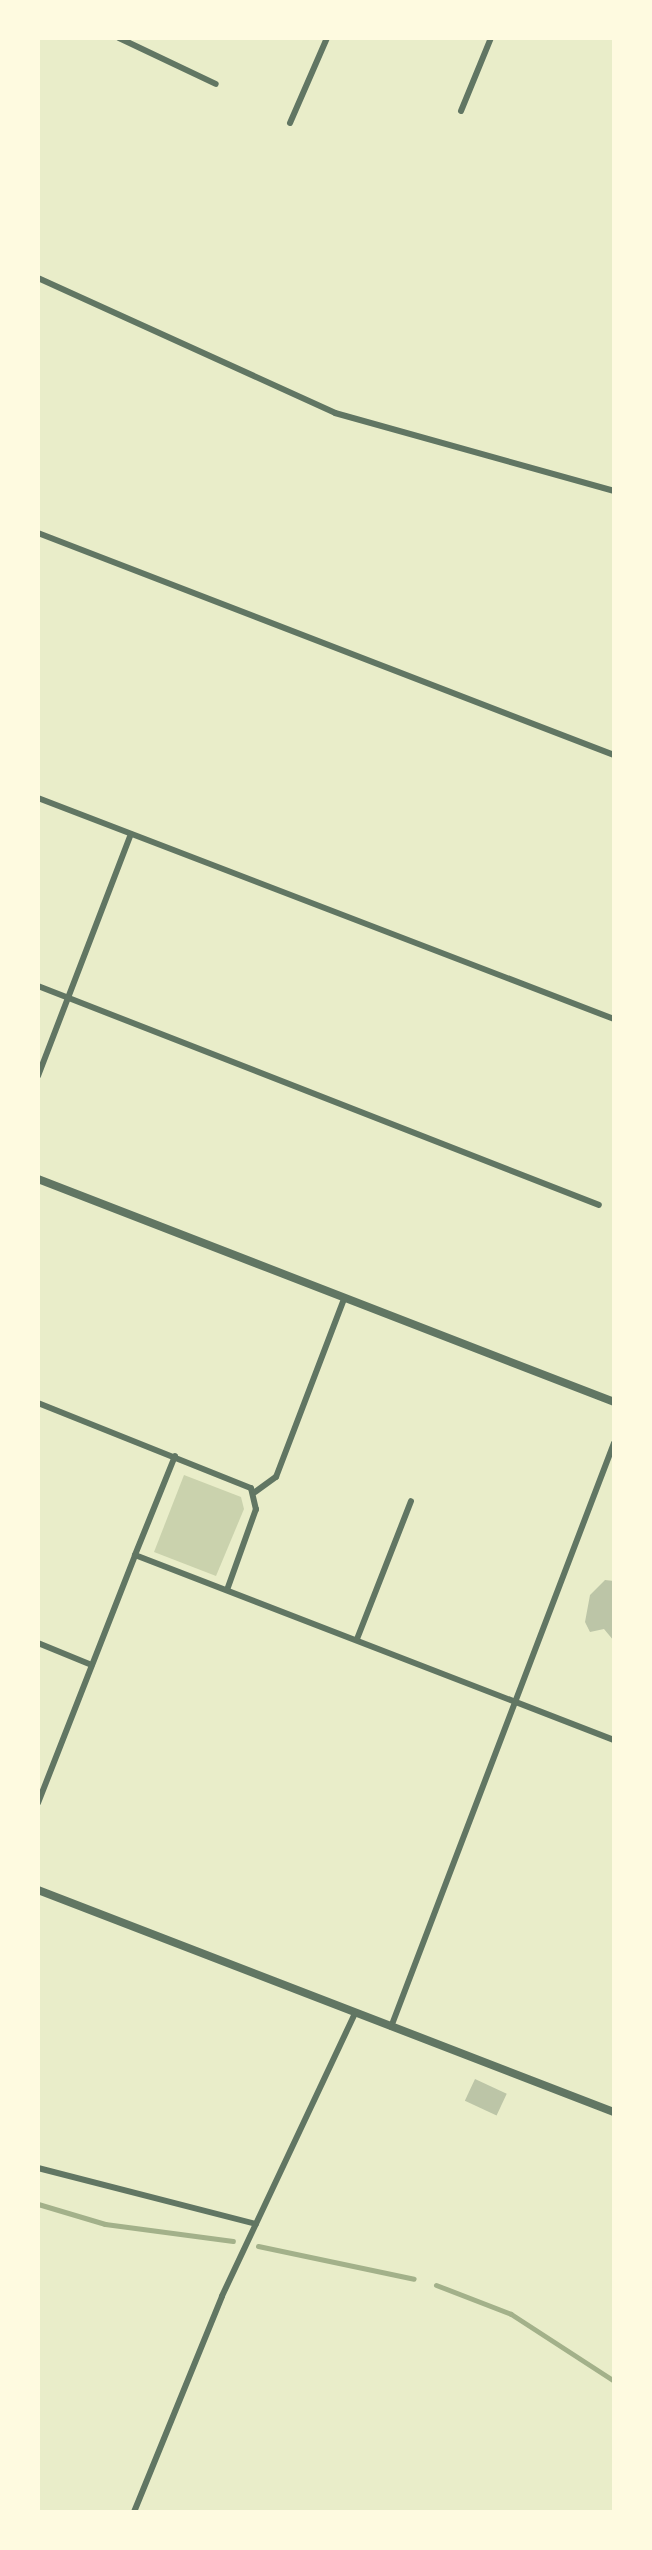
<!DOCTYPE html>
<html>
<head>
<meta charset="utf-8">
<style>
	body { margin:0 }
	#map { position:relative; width:652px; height:2550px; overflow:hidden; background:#e9edc9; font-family:"Fira Sans",sans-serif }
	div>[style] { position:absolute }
	.green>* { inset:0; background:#cad2ad }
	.stream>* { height:5px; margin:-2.5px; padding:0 2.5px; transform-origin:2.5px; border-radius:2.5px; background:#a3b18a }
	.building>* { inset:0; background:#bcc5a7; transform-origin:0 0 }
	.minor>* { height:6px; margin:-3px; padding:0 3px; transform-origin:3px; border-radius:3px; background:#617663 }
	.tertiary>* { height:8px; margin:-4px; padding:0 4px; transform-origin:4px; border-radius:4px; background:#617663 }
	span { translate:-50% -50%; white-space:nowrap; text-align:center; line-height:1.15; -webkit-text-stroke:6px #fefae0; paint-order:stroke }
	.frame { position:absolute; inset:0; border:40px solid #fefae0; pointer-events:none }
</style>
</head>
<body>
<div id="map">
	<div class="green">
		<i style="clip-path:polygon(184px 1475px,241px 1497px,244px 1509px,216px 1576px,154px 1552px)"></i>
	</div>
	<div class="stream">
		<i style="left:38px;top:2204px;width:70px;rotate:16.6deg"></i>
		<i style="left:105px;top:2224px;width:129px;rotate:7.6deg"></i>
		<i style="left:258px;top:2246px;width:159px;rotate:11.9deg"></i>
		<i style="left:436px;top:2285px;width:80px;rotate:21.1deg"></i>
		<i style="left:511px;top:2314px;width:123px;rotate:33deg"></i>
	</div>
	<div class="building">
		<i style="clip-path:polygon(605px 1580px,614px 1581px,614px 1641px,604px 1629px,590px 1632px,585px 1622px,590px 1595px)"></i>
		<i style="left:475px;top:2079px;width:35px;height:24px;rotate:25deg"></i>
	</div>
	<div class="minor">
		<i style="left:119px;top:38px;width:107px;rotate:25.4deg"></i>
		<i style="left:461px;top:111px;width:79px;rotate:-67.7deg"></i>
		<i style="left:290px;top:123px;width:93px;rotate:-66.5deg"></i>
		<i style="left:38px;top:278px;width:326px;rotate:24.4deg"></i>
		<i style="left:335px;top:413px;width:290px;rotate:15.6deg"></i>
		<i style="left:38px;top:533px;width:617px;rotate:21.08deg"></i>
		<i style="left:38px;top:798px;width:617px;rotate:20.99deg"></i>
		<i style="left:38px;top:986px;width:602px;rotate:21.32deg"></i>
		<i style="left:38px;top:1076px;width:259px;rotate:-69deg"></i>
		<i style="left:38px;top:1403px;width:229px;rotate:21.8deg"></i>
		<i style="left:251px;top:1488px;width:22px;rotate:77deg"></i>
		<i style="left:256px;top:1509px;width:86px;rotate:109.7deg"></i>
		<i style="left:175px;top:1456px;width:107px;rotate:112deg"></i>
		<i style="left:135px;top:1555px;width:513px;rotate:21.12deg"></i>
		<i style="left:255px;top:1492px;width:26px;rotate:-36deg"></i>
		<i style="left:276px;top:1477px;width:191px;rotate:-69.1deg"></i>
		<i style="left:357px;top:1639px;width:148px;rotate:-68.6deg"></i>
		<i style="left:38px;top:1643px;width:58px;rotate:22.2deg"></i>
		<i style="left:38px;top:1803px;width:266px;rotate:-68.6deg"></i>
		<i style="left:391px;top:2027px;width:625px;rotate:-69.1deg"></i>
		<i style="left:38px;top:2168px;width:225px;rotate:14.4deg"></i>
		<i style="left:134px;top:2512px;width:233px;rotate:-67.8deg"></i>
		<i style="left:222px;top:2296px;width:313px;rotate:-64.8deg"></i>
	</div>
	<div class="tertiary">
		<i style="left:38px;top:1179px;width:618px;rotate:21.16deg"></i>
		<i style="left:38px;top:1890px;width:617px;rotate:21.08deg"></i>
	</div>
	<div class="frame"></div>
</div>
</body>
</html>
